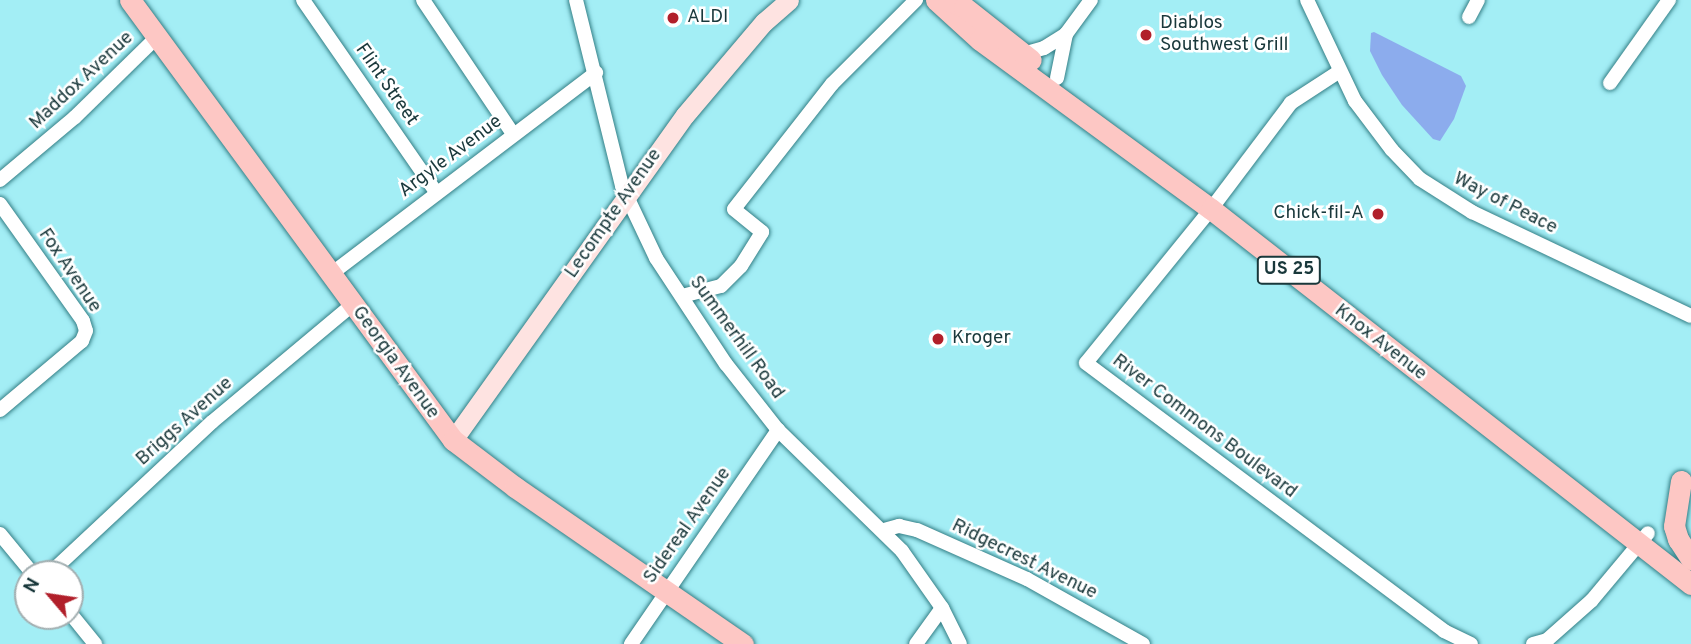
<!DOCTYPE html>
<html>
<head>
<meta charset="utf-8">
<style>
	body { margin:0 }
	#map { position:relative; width:1691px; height:644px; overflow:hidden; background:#a3eef5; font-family:Overpass,sans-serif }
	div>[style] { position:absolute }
	.water>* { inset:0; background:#8caced }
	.roads { filter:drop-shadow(0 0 2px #347f86) drop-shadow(0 0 2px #347f86) }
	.street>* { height:14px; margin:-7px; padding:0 7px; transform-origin:7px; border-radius:7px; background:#fff }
	.secondary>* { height:19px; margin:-9.5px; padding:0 9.5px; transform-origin:9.5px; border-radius:9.5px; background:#fee3e1 }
	.primary>* { height:21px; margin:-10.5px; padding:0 10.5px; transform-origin:10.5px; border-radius:10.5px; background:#fdc7c4 }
	.dots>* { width:19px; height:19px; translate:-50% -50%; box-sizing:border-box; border:4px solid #fff; border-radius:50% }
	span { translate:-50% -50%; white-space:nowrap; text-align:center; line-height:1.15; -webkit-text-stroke:5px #fff; paint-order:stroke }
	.shield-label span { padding:2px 5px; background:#fff; border:2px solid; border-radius:5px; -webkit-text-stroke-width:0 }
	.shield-label { font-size:18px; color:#19383b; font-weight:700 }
	.poi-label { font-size:19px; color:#19383b }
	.left { translate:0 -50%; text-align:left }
	.right { translate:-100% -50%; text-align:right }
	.street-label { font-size:19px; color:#19383b }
	.north { position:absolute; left:14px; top:560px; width:70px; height:70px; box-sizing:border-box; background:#fff; border:2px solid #a3afb1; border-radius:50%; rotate:299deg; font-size:19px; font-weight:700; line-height:28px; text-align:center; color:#19383b }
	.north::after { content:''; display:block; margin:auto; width:24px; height:32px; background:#b11f2a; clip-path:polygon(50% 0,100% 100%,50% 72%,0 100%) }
</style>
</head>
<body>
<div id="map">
	<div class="water">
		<i style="clip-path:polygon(1374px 32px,1461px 76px,1466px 86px,1454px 119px,1440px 141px,1433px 139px,1402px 105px,1382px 75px,1370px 51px,1371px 33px)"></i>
	</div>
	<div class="roads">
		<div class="street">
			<i style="left:303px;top:0;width:234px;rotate:55.3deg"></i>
			<i style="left:423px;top:0;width:161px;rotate:56.1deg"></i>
			<i style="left:576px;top:0;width:192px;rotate:76.1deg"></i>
			<i style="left:622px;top:186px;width:80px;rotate:64.7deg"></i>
			<i style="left:656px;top:258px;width:127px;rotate:56.6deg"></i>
			<i style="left:726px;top:364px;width:84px;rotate:51.8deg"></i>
			<i style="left:778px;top:430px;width:173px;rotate:44.3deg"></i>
			<i style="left:902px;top:551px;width:70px;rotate:54.9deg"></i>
			<i style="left:942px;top:608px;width:40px;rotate:63.4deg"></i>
			<i style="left:1307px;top:0;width:112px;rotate:64.6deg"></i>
			<i style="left:1355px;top:101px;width:61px;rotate:52.9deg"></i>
			<i style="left:1392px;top:150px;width:40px;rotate:46deg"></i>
			<i style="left:1420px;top:179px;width:62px;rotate:32.4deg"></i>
			<i style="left:1472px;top:212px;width:242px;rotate:25.4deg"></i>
			<i style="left:1469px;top:17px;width:19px;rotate:-62deg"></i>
			<i style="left:1023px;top:54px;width:22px;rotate:-16deg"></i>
			<i style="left:1044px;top:48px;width:26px;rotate:-32deg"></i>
			<i style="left:1066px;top:34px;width:42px;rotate:-53.7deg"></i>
			<i style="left:1340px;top:71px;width:59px;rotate:146.9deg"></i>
			<i style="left:1291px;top:103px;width:133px;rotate:127deg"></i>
			<i style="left:1211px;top:209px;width:198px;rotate:129.1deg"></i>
			<i style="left:1086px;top:363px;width:447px;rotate:36.8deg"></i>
			<i style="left:1444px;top:631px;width:30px;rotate:26deg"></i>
			<i style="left:1057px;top:78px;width:45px;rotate:-78.4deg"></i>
			<i style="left:1610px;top:83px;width:102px;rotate:-54.6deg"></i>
			<i style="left:0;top:180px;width:98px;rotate:-40deg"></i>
			<i style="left:75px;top:117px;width:115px;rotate:-44.3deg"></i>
			<i style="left:0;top:204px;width:143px;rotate:54.6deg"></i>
			<i style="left:83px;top:321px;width:10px;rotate:73deg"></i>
			<i style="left:86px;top:331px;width:11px;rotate:112deg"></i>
			<i style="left:82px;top:341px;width:107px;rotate:139.9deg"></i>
			<i style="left:331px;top:274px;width:333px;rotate:-37.2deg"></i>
			<i style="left:682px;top:296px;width:40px;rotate:-14.4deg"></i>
			<i style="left:721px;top:286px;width:28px;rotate:-45deg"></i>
			<i style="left:741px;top:266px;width:40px;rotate:-58deg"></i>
			<i style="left:762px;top:232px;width:36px;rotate:-141deg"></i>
			<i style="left:734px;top:209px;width:159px;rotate:-51.9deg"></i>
			<i style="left:832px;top:84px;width:119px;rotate:-45deg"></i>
			<i style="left:884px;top:530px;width:16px;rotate:-15deg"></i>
			<i style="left:899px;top:526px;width:18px;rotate:13deg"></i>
			<i style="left:917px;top:530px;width:120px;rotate:24deg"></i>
			<i style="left:1027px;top:579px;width:133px;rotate:29.3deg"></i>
			<i style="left:0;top:534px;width:52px;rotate:50.5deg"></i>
			<i style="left:49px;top:574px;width:223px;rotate:-43deg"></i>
			<i style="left:212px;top:422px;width:182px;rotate:-39.9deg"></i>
			<i style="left:70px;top:613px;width:40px;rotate:51deg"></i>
			<i style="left:631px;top:644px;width:260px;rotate:-55.5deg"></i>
			<i style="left:916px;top:644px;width:44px;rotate:-54.2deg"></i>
			<i style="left:1533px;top:644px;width:15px;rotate:-16deg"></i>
			<i style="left:1547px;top:640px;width:60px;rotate:-41.6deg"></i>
			<i style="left:1592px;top:600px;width:87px;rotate:-50.1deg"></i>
		</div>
		<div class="secondary">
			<i style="left:453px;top:440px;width:399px;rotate:-54.5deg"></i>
			<i style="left:685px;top:115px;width:122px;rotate:-49.7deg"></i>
			<i style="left:764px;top:22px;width:33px;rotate:-41deg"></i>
		</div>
		<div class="primary">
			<i style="left:130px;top:0;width:546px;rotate:53.72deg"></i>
			<i style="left:453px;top:440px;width:78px;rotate:37.2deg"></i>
			<i style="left:515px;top:487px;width:277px;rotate:34.6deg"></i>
			<i style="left:936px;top:0;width:59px;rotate:42.3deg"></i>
			<i style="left:980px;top:40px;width:286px;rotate:36.2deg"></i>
			<i style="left:1211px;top:209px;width:609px;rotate:38deg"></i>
			<i style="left:948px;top:0;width:17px;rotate:24deg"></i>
			<i style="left:964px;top:7px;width:85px;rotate:38.3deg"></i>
			<i style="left:1681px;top:481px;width:46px;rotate:98.8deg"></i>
			<i style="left:1674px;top:526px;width:14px;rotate:73deg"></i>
			<i style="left:1678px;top:539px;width:24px;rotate:57deg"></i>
		</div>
	</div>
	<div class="dots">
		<i style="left:673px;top:18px;background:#b11f2a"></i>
		<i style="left:1146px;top:35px;background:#b11f2a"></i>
		<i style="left:1378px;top:214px;background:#b11f2a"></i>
		<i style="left:938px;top:339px;background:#b11f2a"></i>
	</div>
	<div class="shield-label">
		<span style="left:1289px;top:270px">US 25</span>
	</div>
	<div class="poi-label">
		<span class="left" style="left:687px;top:18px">ALDI</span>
		<span class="left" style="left:1160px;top:35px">Diablos<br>Southwest Grill</span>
		<span class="right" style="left:1364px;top:214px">Chick-fil-A</span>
		<span class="left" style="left:952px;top:339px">Kroger</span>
	</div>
	<div class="street-label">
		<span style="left:82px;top:81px;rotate:-43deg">Maddox Avenue</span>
		<span style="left:386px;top:85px;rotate:55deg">Flint Street</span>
		<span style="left:451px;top:157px;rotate:-37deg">Argyle Avenue</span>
		<span style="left:1505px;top:204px;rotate:27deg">Way of Peace</span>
		<span style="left:614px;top:214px;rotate:-55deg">Lecompte Avenue</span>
		<span style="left:69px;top:271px;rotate:56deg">Fox Avenue</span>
		<span style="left:736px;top:338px;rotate:54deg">Summerhill Road</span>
		<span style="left:1380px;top:343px;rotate:38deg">Knox Avenue</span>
		<span style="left:395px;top:363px;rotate:54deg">Georgia Avenue</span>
		<span style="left:185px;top:422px;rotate:-42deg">Briggs Avenue</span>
		<span style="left:1204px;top:427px;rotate:37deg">River Commons Boulevard</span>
		<span style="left:688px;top:526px;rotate:-55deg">Sidereal Avenue</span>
		<span style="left:1024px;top:560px;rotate:26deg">Ridgecrest Avenue</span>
	</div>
	<div class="north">N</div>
</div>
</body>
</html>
